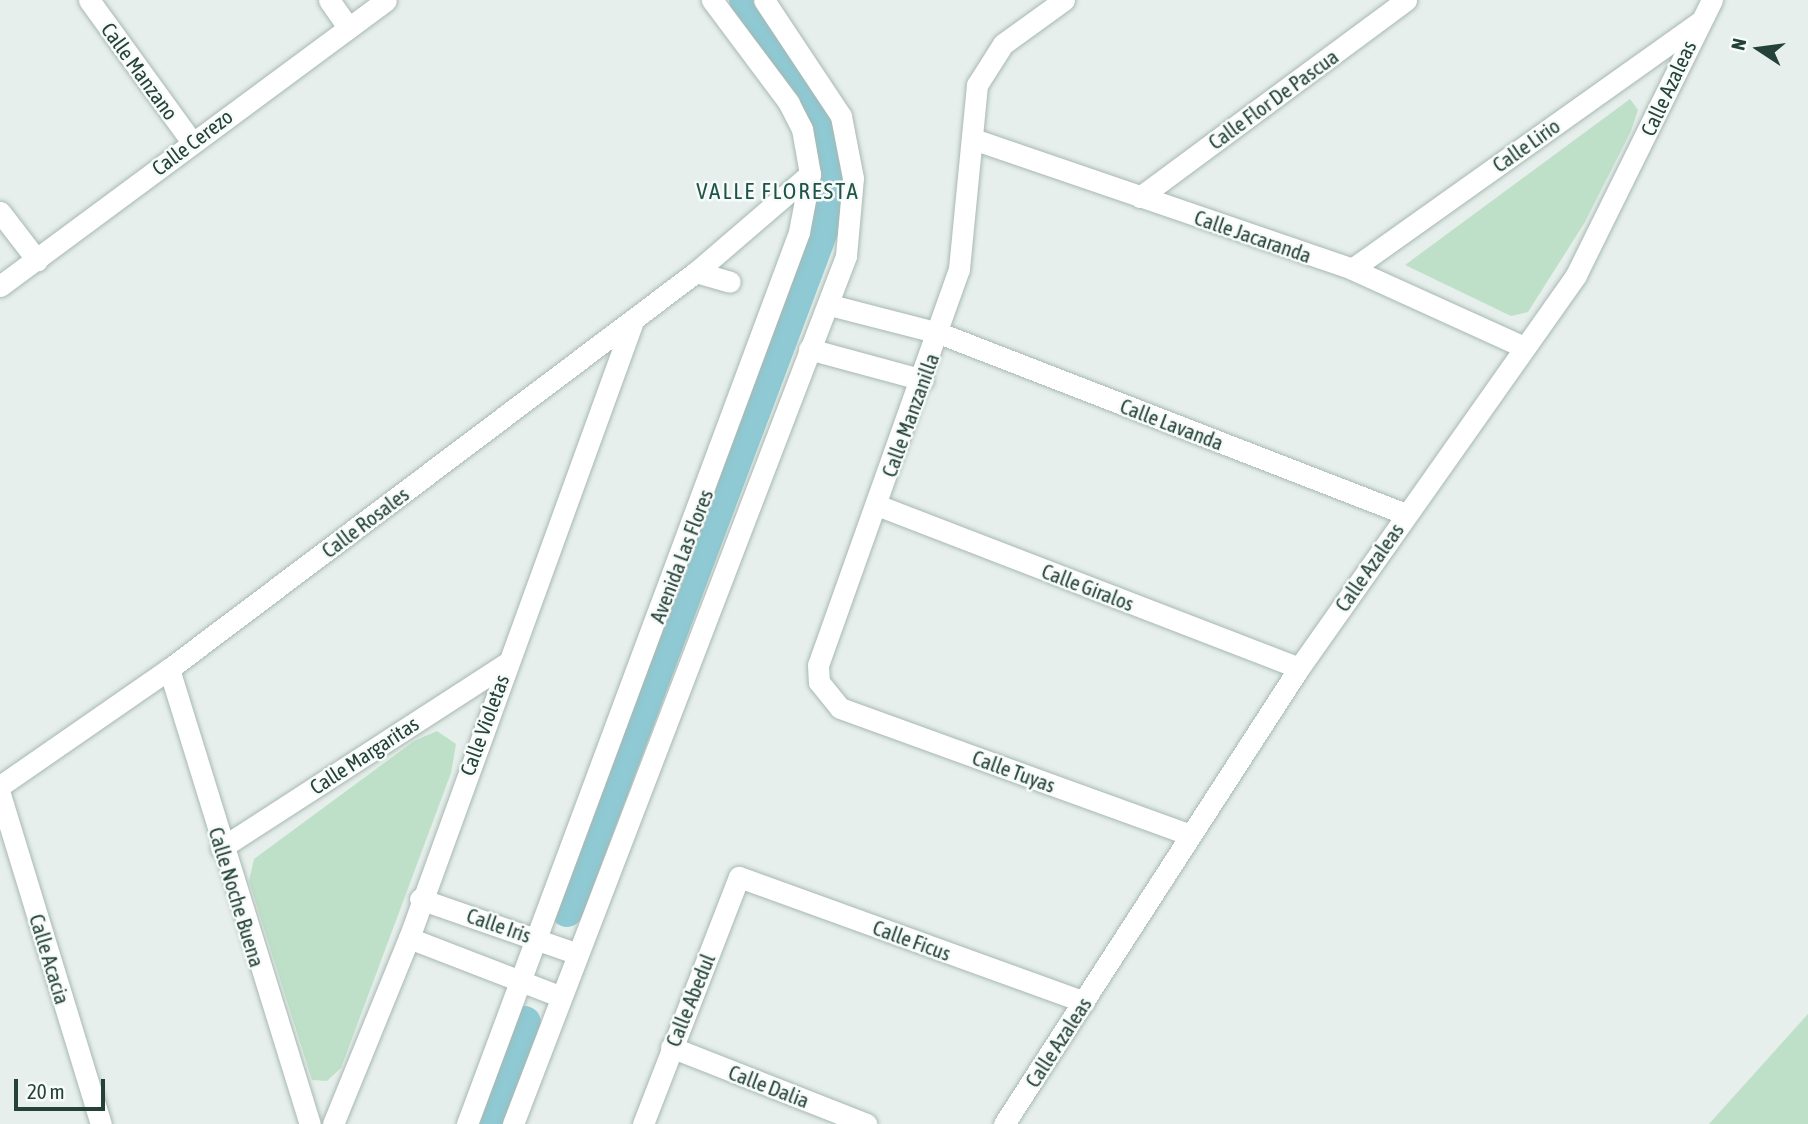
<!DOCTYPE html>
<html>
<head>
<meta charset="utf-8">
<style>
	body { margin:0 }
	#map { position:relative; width:1808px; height:1124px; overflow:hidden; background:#e6efeb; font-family:"Asap Condensed",sans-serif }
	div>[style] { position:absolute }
	.green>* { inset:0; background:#bfe0c8 }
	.canal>* { height:32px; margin:-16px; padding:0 16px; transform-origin:16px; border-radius:16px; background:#8ec9d4 }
	.roads { filter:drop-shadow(0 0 2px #a8b8b2) drop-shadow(0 0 2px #a8b8b2) }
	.minor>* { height:21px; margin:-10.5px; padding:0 10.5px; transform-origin:10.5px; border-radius:10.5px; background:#fff }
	span { translate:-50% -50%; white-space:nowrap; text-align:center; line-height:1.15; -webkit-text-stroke:5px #f7fbf9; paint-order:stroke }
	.street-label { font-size:21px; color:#24423a }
	.neighbourhood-label { font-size:23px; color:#1f5548; letter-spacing:2px }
	.north { position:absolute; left:1724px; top:14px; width:70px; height:70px; -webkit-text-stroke:5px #f7fbf9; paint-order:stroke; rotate:283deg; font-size:19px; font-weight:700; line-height:28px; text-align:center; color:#24423a }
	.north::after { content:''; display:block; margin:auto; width:24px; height:32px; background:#24423a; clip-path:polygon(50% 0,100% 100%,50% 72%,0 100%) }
	.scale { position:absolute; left:14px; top:1079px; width:91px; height:32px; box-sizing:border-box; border:4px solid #24423a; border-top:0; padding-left:9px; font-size:21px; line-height:24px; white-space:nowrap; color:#24423a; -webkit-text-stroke:5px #f7fbf9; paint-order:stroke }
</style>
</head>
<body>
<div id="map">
	<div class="green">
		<i style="clip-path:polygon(1630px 99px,1638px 110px,1631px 131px,1585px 222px,1528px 312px,1511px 316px,1405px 265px)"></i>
		<i style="clip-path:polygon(437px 731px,456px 744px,451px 773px,341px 1068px,327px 1081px,312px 1080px,249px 881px,254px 859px,414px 741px)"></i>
		<i style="clip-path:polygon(1808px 1014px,1808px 1124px,1709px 1124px)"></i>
	</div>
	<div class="canal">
		<i style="left:567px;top:911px;width:754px;rotate:-69.43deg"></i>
		<i style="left:832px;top:205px;width:40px;rotate:-88.6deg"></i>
		<i style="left:833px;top:165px;width:59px;rotate:-102.6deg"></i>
		<i style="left:820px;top:107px;width:131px;rotate:-125deg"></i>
		<i style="left:486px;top:1124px;width:109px;rotate:-69.1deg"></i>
	</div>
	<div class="roads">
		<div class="minor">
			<i style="left:89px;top:0;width:174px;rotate:54.1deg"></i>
			<i style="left:329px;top:0;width:33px;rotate:55deg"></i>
			<i style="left:1064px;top:0;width:75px;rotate:144.2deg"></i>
			<i style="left:1003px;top:44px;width:49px;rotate:122.4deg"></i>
			<i style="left:977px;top:85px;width:185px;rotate:95.6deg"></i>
			<i style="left:959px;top:269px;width:420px;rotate:109.6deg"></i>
			<i style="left:818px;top:665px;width:17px;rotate:87deg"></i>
			<i style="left:819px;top:682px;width:33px;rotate:51deg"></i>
			<i style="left:840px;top:708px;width:370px;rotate:19.9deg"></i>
			<i style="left:976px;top:140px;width:398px;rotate:18.9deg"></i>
			<i style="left:1352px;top:269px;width:189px;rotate:24.4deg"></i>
			<i style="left:1140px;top:197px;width:331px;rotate:-36.5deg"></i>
			<i style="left:0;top:212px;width:61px;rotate:52.4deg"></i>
			<i style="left:1352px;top:269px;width:425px;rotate:-35.4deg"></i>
			<i style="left:696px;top:272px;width:150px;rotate:-40.7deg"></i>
			<i style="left:0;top:286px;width:480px;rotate:-36.5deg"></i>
			<i style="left:830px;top:305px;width:113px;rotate:14.4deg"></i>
			<i style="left:939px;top:333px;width:500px;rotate:21.2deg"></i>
			<i style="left:809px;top:349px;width:118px;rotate:15.2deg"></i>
			<i style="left:877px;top:505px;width:452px;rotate:21.1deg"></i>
			<i style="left:169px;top:669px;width:476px;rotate:72.8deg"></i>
			<i style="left:0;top:786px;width:206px;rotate:-34.7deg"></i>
			<i style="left:169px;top:669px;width:660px;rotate:-36.99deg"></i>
			<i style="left:696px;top:272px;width:35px;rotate:16deg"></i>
			<i style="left:0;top:794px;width:345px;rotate:73deg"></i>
			<i style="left:221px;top:848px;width:341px;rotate:-32.9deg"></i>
			<i style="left:420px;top:899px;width:167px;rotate:19.2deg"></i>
			<i style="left:409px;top:938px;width:161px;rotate:21.1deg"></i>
			<i style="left:671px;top:1047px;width:210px;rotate:21.5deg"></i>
			<i style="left:333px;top:1124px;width:201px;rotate:-67.8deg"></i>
			<i style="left:409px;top:938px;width:653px;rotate:-70.04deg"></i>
			<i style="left:467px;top:1124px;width:952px;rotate:-69.58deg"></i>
			<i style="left:799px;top:232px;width:59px;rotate:-79.3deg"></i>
			<i style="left:810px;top:174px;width:46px;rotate:-100.1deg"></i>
			<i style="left:802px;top:129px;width:29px;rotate:-117deg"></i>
			<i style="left:789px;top:103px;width:129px;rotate:-126.8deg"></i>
			<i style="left:513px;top:1124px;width:930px;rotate:-69.01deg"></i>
			<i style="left:846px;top:256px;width:78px;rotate:-84.9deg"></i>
			<i style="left:853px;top:178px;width:63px;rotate:-101deg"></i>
			<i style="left:841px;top:116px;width:139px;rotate:-123.6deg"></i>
			<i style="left:643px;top:1124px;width:265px;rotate:-68.8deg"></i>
			<i style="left:739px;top:877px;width:367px;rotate:19.9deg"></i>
			<i style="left:1004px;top:1124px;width:543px;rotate:-57.1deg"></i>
			<i style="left:1299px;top:668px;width:481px;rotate:-54.8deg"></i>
			<i style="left:1576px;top:275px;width:307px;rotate:-63.7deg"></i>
		</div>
	</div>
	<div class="street-label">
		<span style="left:140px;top:71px;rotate:54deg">Calle Manzano</span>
		<span style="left:1668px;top:88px;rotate:-65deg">Calle Azaleas</span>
		<span style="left:1273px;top:99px;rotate:-36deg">Calle Flor De Pascua</span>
		<span style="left:192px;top:142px;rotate:-37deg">Calle Cerezo</span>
		<span style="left:1526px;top:145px;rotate:-35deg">Calle Lirio</span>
		<span style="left:1253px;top:236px;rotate:19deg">Calle Jacaranda</span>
		<span style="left:910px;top:415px;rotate:-70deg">Calle Manzanilla</span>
		<span style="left:1172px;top:424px;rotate:21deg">Calle Lavanda</span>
		<span style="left:365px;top:522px;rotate:-37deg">Calle Rosales</span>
		<span style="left:681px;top:556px;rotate:-69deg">Avenida Las Flores</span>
		<span style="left:1369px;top:567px;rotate:-55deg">Calle Azaleas</span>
		<span style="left:1088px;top:587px;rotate:21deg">Calle Giralos</span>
		<span style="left:484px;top:725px;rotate:-70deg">Calle Violetas</span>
		<span style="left:364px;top:755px;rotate:-33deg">Calle Margaritas</span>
		<span style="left:1014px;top:771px;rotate:20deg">Calle Tuyas</span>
		<span style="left:237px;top:897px;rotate:73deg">Calle Noche Buena</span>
		<span style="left:499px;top:925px;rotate:19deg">Calle Iris</span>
		<span style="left:912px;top:940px;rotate:20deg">Calle Ficus</span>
		<span style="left:50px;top:959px;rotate:73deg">Calle Acacia</span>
		<span style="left:690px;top:1000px;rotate:-68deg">Calle Abedul</span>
		<span style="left:1058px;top:1042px;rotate:-57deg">Calle Azaleas</span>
		<span style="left:769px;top:1086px;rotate:21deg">Calle Dalia</span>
	</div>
	<div class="neighbourhood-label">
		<span style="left:778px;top:191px">VALLE FLORESTA</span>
	</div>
	<div class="north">N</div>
	<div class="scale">20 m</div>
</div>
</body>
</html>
